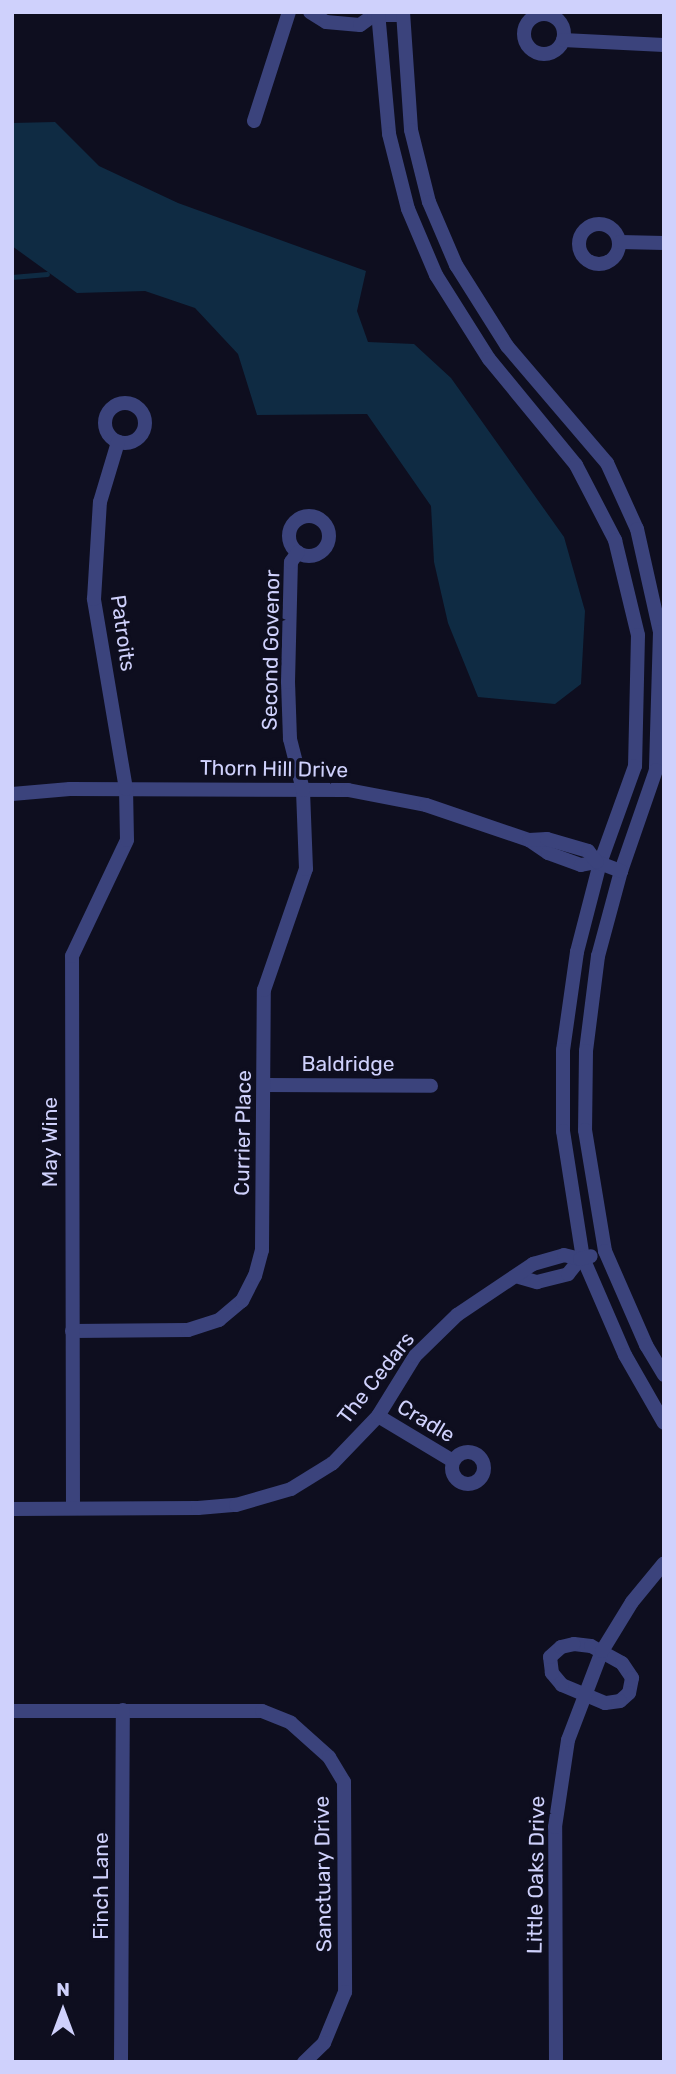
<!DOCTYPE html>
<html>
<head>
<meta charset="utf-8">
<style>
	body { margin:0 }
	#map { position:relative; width:676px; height:2074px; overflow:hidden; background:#0e0e1f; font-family:Rubik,sans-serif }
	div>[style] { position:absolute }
	.water>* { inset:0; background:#0f2b43 }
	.stream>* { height:4.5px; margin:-2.25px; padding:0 2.25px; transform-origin:2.25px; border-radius:2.25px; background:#0f2b43 }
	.street>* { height:14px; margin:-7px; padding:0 7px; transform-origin:7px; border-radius:7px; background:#3b437c }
	.street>.ring { margin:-7px; padding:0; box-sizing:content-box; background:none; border:14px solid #3b437c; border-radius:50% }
	span { translate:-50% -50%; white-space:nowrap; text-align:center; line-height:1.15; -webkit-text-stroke:7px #0e0e1f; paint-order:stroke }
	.street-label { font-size:21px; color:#cfd1fc }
	.frame { position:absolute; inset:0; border:14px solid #cfd1fc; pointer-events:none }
	.north { position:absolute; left:28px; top:1976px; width:70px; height:70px; -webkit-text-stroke:5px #0e0e1f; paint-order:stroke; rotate:0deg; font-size:19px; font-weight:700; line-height:28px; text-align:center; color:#cfd1fc }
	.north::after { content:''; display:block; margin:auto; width:24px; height:32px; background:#cfd1fc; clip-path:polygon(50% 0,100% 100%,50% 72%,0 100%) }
</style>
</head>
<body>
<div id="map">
	<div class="water">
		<i style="clip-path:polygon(55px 122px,99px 166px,178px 203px,366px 271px,357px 311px,368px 342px,414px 344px,451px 378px,564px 537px,585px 611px,581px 684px,555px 704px,478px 697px,448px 623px,434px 562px,431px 506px,367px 414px,257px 415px,238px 354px,195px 308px,145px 291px,77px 293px,12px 246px,12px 123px)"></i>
	</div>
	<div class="stream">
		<i style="left:12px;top:277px;width:35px;rotate:-5deg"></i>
	</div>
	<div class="street">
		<i style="left:310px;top:12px;width:19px;rotate:32deg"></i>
		<i style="left:326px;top:22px;width:34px;rotate:5deg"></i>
		<i style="left:360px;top:25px;width:17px;rotate:-36deg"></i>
		<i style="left:374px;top:15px;width:29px"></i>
		<i style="left:378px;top:12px;width:122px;rotate:84.8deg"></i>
		<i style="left:389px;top:134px;width:77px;rotate:75.8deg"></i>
		<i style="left:408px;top:209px;width:72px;rotate:67deg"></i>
		<i style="left:436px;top:275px;width:99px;rotate:57.8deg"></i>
		<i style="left:489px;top:359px;width:137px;rotate:50.6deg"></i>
		<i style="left:576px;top:465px;width:85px;rotate:62.5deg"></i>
		<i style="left:615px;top:540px;width:98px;rotate:76.4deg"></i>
		<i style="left:638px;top:635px;width:131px;rotate:91.3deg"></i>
		<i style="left:635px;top:766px;width:103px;rotate:109.8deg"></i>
		<i style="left:600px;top:863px;width:92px;rotate:104.5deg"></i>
		<i style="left:577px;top:952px;width:99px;rotate:98.1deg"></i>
		<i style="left:563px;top:1050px;width:81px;rotate:90deg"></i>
		<i style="left:563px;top:1131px;width:129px;rotate:81.1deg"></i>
		<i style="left:583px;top:1258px;width:106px;rotate:66.6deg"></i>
		<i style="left:625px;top:1355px;width:78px;rotate:60.2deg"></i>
		<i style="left:403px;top:12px;width:118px;rotate:86.1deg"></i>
		<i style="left:411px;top:130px;width:74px;rotate:76deg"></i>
		<i style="left:429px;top:202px;width:69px;rotate:66.8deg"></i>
		<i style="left:456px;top:265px;width:96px;rotate:57.8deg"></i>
		<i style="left:507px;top:346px;width:154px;rotate:49.5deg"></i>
		<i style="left:607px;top:463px;width:72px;rotate:65.6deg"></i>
		<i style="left:637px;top:529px;width:106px;rotate:77.4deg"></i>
		<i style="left:660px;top:632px;width:138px;rotate:91.7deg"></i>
		<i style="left:656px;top:770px;width:107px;rotate:109.1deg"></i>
		<i style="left:621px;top:871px;width:88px;rotate:105.1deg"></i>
		<i style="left:598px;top:956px;width:96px;rotate:97.2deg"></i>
		<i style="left:586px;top:1051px;width:79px;rotate:90.7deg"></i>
		<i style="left:585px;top:1130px;width:123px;rotate:80.6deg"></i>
		<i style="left:605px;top:1251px;width:103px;rotate:66.4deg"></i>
		<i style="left:646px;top:1345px;width:35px;rotate:59deg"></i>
		<i class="ring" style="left:524px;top:14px;width:26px;height:26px"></i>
		<i style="left:563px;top:40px;width:101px;rotate:2.8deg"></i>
		<i style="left:254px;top:121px;width:114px;rotate:-72.2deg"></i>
		<i class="ring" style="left:579px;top:224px;width:26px;height:26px"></i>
		<i style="left:620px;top:242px;width:44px;rotate:1.3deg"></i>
		<i class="ring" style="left:105px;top:403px;width:26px;height:26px"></i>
		<i class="ring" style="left:289px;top:516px;width:26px;height:26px"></i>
		<i style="left:12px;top:794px;width:58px;rotate:-4.9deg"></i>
		<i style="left:70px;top:789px;width:278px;rotate:0.2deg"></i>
		<i style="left:348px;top:790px;width:79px;rotate:10.9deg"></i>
		<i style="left:426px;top:805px;width:109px;rotate:18.8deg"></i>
		<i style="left:529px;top:840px;width:23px;rotate:34deg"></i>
		<i style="left:548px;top:853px;width:35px;rotate:20deg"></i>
		<i style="left:581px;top:865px;width:16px;rotate:-11deg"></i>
		<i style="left:597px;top:862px;width:26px;rotate:21deg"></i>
		<i style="left:529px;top:840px;width:18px;rotate:-3deg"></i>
		<i style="left:547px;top:839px;width:43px;rotate:16.3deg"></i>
		<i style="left:588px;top:851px;width:14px;rotate:51deg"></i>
		<i style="left:265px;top:1085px;width:166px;rotate:0.3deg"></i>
		<i style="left:519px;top:1277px;width:19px;rotate:16deg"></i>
		<i style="left:537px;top:1282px;width:32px;rotate:-14deg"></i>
		<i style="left:568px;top:1274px;width:19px;rotate:-51deg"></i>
		<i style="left:72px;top:1331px;width:116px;rotate:-0.5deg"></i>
		<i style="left:188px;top:1330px;width:33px;rotate:-18deg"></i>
		<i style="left:219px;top:1320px;width:30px;rotate:-40deg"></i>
		<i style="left:242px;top:1301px;width:28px;rotate:-63deg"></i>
		<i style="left:255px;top:1276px;width:27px;rotate:-75deg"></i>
		<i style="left:262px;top:1250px;width:260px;rotate:-89.6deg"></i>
		<i style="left:264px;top:990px;width:128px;rotate:-70.9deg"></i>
		<i style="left:306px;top:869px;width:79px;rotate:-92.2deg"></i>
		<i style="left:303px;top:790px;width:53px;rotate:-104.3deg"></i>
		<i style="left:290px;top:739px;width:57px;rotate:-92deg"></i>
		<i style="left:288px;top:682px;width:120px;rotate:-88.6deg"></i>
		<i style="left:291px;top:562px;width:12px;rotate:-55deg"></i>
		<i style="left:378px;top:1416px;width:87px;rotate:31deg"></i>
		<i class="ring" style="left:452px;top:1452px;width:18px;height:18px"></i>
		<i style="left:73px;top:1508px;width:552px;rotate:-90.1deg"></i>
		<i style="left:72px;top:956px;width:128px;rotate:-64.6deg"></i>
		<i style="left:127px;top:840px;width:51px;rotate:-91.1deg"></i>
		<i style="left:126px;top:789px;width:193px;rotate:-99.6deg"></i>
		<i style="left:94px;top:599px;width:97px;rotate:-86.5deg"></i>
		<i style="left:100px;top:502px;width:63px;rotate:-73.3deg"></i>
		<i style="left:12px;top:1509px;width:186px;rotate:-0.3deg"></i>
		<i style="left:198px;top:1508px;width:38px;rotate:-5deg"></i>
		<i style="left:236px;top:1505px;width:57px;rotate:-16.2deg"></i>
		<i style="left:291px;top:1489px;width:49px;rotate:-31.8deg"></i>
		<i style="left:333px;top:1463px;width:65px;rotate:-46.2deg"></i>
		<i style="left:378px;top:1416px;width:70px;rotate:-58.3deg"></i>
		<i style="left:415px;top:1356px;width:59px;rotate:-44.3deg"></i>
		<i style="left:457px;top:1315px;width:92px;rotate:-33.9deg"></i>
		<i style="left:533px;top:1264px;width:32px;rotate:-16deg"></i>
		<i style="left:564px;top:1255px;width:16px;rotate:14deg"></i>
		<i style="left:580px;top:1259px;width:11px;rotate:-15deg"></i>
		<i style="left:574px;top:1644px;width:17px;rotate:7deg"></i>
		<i style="left:591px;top:1646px;width:35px;rotate:29deg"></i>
		<i style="left:622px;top:1663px;width:18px;rotate:56deg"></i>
		<i style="left:632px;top:1678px;width:15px;rotate:101deg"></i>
		<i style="left:629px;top:1693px;width:12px;rotate:138deg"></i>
		<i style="left:620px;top:1701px;width:15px;rotate:172deg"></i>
		<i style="left:605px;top:1703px;width:47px;rotate:-157.3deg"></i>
		<i style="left:562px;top:1685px;width:16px;rotate:-130deg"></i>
		<i style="left:552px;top:1673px;width:16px;rotate:-97deg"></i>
		<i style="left:550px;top:1657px;width:15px;rotate:-42deg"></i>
		<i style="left:561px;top:1647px;width:13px;rotate:-13deg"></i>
		<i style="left:12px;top:1711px;width:250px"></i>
		<i style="left:262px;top:1711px;width:31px;rotate:22deg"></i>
		<i style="left:291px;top:1723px;width:51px;rotate:41.8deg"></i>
		<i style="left:329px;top:1757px;width:29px;rotate:59deg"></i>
		<i style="left:344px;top:1782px;width:210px;rotate:89.7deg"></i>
		<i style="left:345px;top:1992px;width:55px;rotate:112.4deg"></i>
		<i style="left:324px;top:2043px;width:28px;rotate:136deg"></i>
		<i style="left:121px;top:2062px;width:352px;rotate:-89.7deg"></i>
		<i style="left:556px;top:2062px;width:235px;rotate:-90.2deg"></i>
		<i style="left:555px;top:1827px;width:88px;rotate:-81.5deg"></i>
		<i style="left:568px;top:1740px;width:95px;rotate:-69.1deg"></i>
		<i style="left:602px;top:1651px;width:57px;rotate:-58.5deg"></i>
		<i style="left:632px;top:1602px;width:50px;rotate:-50.6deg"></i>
	</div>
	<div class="street-label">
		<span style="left:123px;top:633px;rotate:82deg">Patroits</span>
		<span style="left:271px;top:650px;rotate:-89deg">Second Govenor</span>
		<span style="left:274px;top:769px;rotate:1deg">Thorn Hill Drive</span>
		<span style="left:348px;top:1064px">Baldridge</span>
		<span style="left:243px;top:1133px;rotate:-89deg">Currier Place</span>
		<span style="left:50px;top:1142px;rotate:-90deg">May Wine</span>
		<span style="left:376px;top:1378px;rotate:-52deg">The Cedars</span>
		<span style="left:426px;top:1421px;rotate:31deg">Cradle</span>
		<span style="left:323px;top:1874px;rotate:-91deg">Sanctuary Drive</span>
		<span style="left:536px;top:1875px;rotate:-89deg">Little Oaks Drive</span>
		<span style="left:101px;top:1886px;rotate:-90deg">Finch Lane</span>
	</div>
	<div class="frame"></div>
	<div class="north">N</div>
</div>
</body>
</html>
